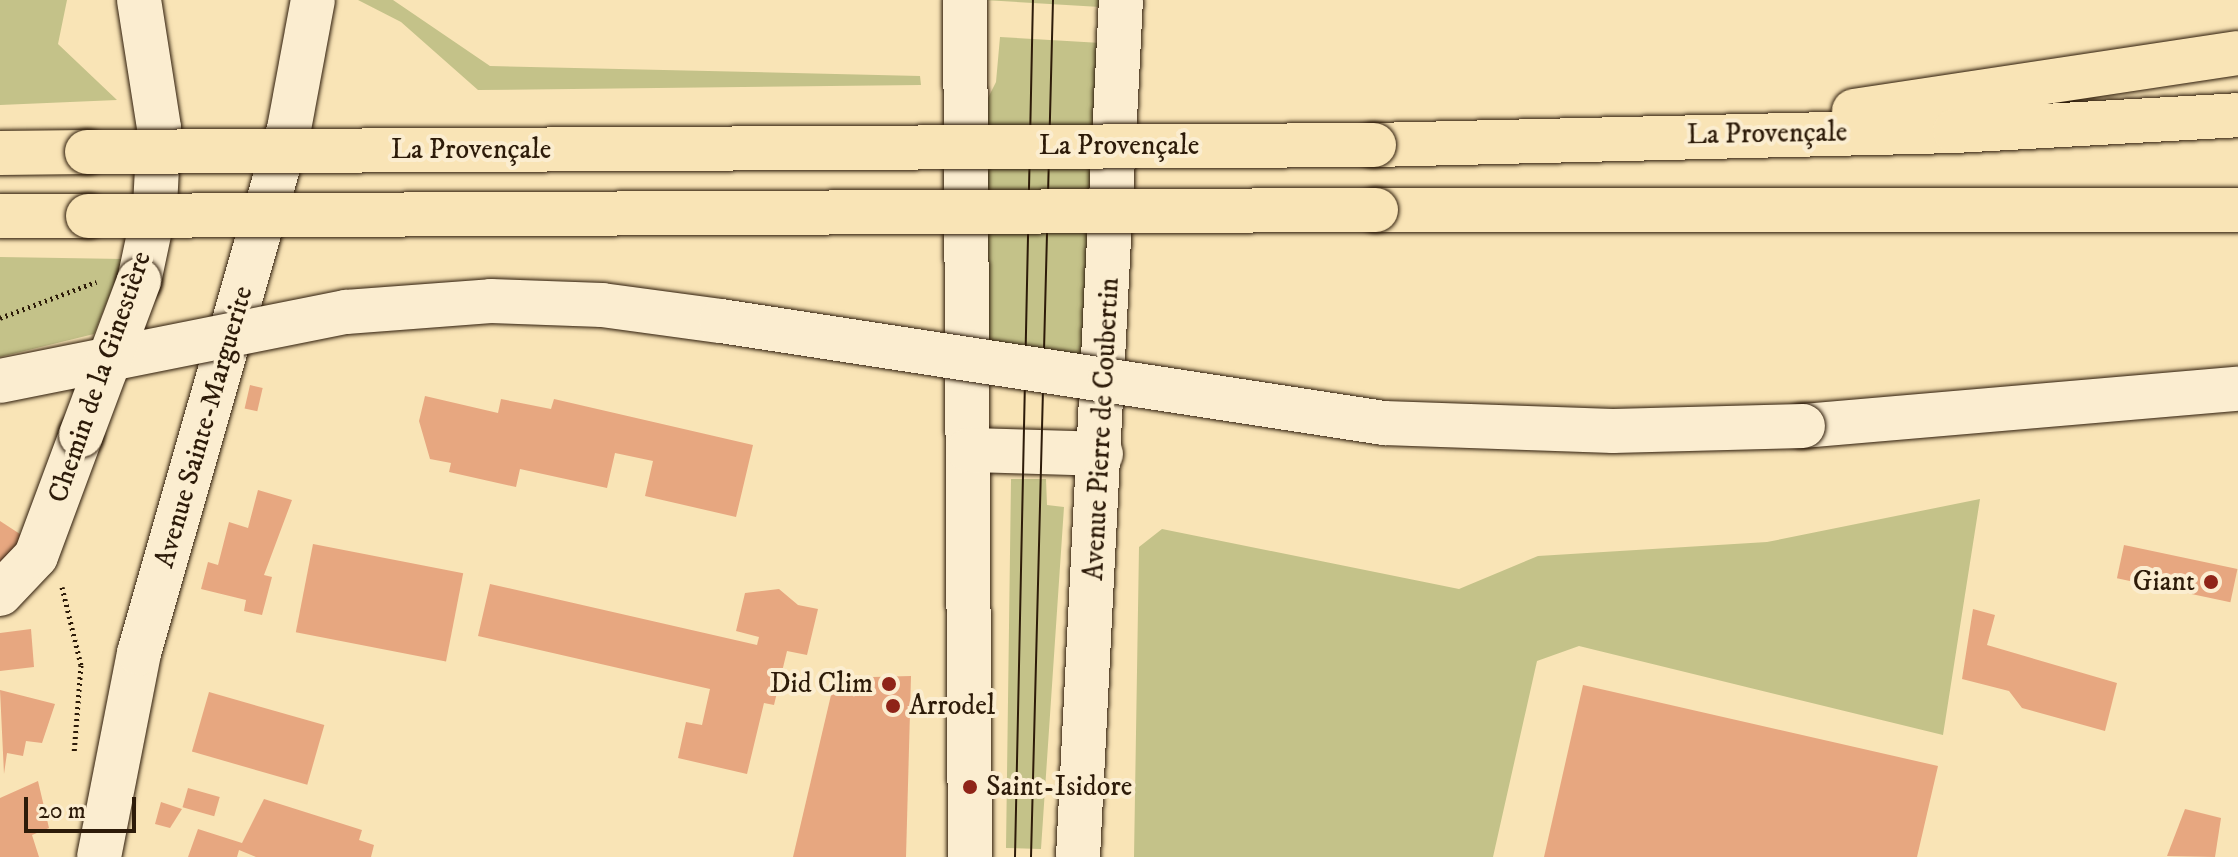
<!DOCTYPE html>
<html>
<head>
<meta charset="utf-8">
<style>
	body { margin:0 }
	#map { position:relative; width:2238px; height:857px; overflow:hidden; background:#f9e4b6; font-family:"IM FELL DW Pica",serif }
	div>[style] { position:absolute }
	.green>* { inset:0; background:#c4c289 }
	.building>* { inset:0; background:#e7a780; transform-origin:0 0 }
	.path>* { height:5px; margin-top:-2.5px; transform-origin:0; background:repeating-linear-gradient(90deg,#2d1b09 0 2px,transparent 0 6px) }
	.roads { filter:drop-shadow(0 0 2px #2d1b09) drop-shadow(0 0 2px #2d1b09) }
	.secondary>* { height:44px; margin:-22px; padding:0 22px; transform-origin:22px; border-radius:22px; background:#fbedd0 }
	.highway>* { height:44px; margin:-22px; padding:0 22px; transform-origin:22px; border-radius:22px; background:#f9e4b6 }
	.tram>* { height:2px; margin:-1px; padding:0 1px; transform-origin:1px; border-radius:1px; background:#2d1b09 }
	.bridges { filter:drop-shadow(0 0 2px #2d1b09) drop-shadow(0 0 2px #2d1b09) }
	.secondary-bridge>* { height:44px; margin:-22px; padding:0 22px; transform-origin:22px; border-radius:22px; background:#fbedd0 }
	.highway-bridge>* { height:44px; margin:-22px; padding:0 22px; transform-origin:22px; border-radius:22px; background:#f9e4b6 }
	.dots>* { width:22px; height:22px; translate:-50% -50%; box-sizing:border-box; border:4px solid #fbedd0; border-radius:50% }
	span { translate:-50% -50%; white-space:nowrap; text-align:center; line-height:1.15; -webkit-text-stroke:8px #fbedd0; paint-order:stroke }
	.street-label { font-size:28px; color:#2d1b09 }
	.poi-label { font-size:28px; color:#2d1b09 }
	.right { translate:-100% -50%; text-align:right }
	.left { translate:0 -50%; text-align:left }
	.scale { position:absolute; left:24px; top:797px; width:112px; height:36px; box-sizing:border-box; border:4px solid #2d1b09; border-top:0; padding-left:10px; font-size:24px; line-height:28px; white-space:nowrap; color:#2d1b09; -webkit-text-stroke:6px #fbedd0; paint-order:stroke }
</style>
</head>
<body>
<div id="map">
	<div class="green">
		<i style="clip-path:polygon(0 0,67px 0,58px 44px,117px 100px,0 105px)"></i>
		<i style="clip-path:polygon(358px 0,393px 0,490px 66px,920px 76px,921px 85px,478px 90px,401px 22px)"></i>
		<i style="clip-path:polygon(984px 0,1101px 0,1100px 7px)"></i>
		<i style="clip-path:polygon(1000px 37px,1101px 43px,1089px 365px,985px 355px,984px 106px,996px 82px)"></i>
		<i style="clip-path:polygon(0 257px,124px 259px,94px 334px,0 357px)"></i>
		<i style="clip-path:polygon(1011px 479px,1046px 479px,1047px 505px,1064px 507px,1041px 849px,1006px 848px)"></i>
		<i style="clip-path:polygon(1980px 499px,1943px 735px,1579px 646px,1537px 661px,1493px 857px,1134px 857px,1139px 547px,1162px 529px,1459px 589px,1538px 556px,1767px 542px)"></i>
	</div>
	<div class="building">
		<i style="left:250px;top:385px;width:13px;height:24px;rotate:13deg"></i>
		<i style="clip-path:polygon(425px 396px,498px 413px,501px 399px,551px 409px,554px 399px,753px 445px,736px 517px,645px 496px,653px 461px,615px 453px,607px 488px,520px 469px,516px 487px,449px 472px,451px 463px,430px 459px,419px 421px)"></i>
		<i style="clip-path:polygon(258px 490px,292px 500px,264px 575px,272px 577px,262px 615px,244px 611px,246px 600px,201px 589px,208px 562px,218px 565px,229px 522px,248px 528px)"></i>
		<i style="clip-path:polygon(0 521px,23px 536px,3px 568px,0 566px)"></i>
		<i style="left:313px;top:544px;width:153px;height:90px;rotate:11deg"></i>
		<i style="left:2124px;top:545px;width:116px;height:34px;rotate:12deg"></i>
		<i style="clip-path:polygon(490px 584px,757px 645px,759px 637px,736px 631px,745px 593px,779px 589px,798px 605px,818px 609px,807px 655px,787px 651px,774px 705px,764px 703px,747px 774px,678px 758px,686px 722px,702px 725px,710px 689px,478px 636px)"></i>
		<i style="clip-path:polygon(1973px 609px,1995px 615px,1987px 645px,2117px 683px,2105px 731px,2022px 708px,2009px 691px,1962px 679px)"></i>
		<i style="clip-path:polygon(31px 629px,34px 667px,0 671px,0 633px)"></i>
		<i style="clip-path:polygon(911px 676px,906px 857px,793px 857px,835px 678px)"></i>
		<i style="clip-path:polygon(1583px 685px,1938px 766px,1917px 857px,1544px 857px)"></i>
		<i style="clip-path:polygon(0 690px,55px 704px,42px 743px,26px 741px,23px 756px,7px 753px,4px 774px)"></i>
		<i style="left:209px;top:692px;width:120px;height:62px;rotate:16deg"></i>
		<i style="clip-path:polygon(38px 781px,49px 828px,32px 835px,39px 857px,0 857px,0 798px)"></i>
		<i style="left:188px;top:788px;width:33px;height:20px;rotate:16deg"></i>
		<i style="clip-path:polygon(264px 799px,362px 830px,359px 840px,374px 845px,371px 857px,256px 857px,239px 850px,237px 857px,188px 857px,198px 829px,242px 843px)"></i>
		<i style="clip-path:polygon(161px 802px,182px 809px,170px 828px,155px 824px)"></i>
		<i style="clip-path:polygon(2185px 809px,2221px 818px,2215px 857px,2167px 856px)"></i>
	</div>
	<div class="path">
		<i style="left:0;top:318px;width:103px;rotate:-20.6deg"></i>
		<i style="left:62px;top:587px;width:80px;rotate:76.3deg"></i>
		<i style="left:81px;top:665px;width:89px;rotate:94.5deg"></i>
	</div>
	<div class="roads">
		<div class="secondary">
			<i style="left:139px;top:0;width:130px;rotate:81.1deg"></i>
			<i style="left:159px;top:128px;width:78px;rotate:92.9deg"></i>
			<i style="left:155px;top:206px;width:77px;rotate:102deg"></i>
			<i style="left:965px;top:0;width:857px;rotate:89.67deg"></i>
			<i style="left:1803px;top:426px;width:437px;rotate:-4.9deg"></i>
			<i style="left:969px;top:450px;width:132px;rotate:1.7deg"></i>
			<i style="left:0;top:594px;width:52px;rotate:-46.5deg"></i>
			<i style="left:36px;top:556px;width:129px;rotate:-69.6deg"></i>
			<i style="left:99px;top:857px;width:208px;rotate:-78.9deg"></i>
			<i style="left:139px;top:653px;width:545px;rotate:-74.03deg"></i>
			<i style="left:289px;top:129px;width:131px;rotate:-79.5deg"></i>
			<i style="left:1078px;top:857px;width:858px;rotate:-87.13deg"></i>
		</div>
		<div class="highway">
			<i style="left:1854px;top:111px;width:388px;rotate:-8.6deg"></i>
			<i style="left:1374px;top:145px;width:581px;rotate:-1.38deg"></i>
			<i style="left:1955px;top:131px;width:283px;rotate:-3.2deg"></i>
			<i style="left:0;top:153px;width:87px;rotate:-0.7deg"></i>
			<i style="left:1376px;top:210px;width:862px"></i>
			<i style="left:0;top:216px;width:88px"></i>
		</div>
	</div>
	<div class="tram">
		<i style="left:1015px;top:857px;width:857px;rotate:-88.8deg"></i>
		<i style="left:1031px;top:857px;width:857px;rotate:-88.53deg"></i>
	</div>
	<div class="bridges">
		<div class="secondary-bridge">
			<i style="left:0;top:381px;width:353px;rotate:-11.3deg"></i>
			<i style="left:346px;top:312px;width:145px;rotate:-4.3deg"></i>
			<i style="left:491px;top:301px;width:111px;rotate:2.1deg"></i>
			<i style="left:602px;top:305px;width:120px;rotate:7.7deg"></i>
			<i style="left:721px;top:321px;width:671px;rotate:8.75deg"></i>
			<i style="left:1384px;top:423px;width:229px;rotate:2deg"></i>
			<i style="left:1613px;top:431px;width:190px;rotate:-1.5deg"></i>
			<i style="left:81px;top:435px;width:165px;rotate:-69.4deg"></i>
		</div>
		<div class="highway-bridge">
			<i style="left:87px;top:152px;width:1287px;rotate:-0.31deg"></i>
			<i style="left:88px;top:216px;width:1288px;rotate:-0.27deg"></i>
		</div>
	</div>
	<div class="dots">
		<i style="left:2211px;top:582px;background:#8f2418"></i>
		<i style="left:889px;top:684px;background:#8f2418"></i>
		<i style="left:893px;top:706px;background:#8f2418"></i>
		<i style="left:970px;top:787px;background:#8f2418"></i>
	</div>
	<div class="street-label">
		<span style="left:1767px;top:134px;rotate:-1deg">La Provençale</span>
		<span style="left:1119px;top:146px">La Provençale</span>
		<span style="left:471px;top:150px">La Provençale</span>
		<span style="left:100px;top:377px;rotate:-71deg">Chemin de la Ginestière</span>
		<span style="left:204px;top:427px;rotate:-74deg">Avenue Sainte-Marguerite</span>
		<span style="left:1102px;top:429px;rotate:-87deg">Avenue Pierre de Coubertin</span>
	</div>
	<div class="poi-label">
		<span class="right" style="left:2195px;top:582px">Giant</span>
		<span class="right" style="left:873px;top:684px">Did Clim</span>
		<span class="left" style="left:909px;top:706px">Arrodel</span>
		<span class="left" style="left:986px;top:787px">Saint-Isidore</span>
	</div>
	<div class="scale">20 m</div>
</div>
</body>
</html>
